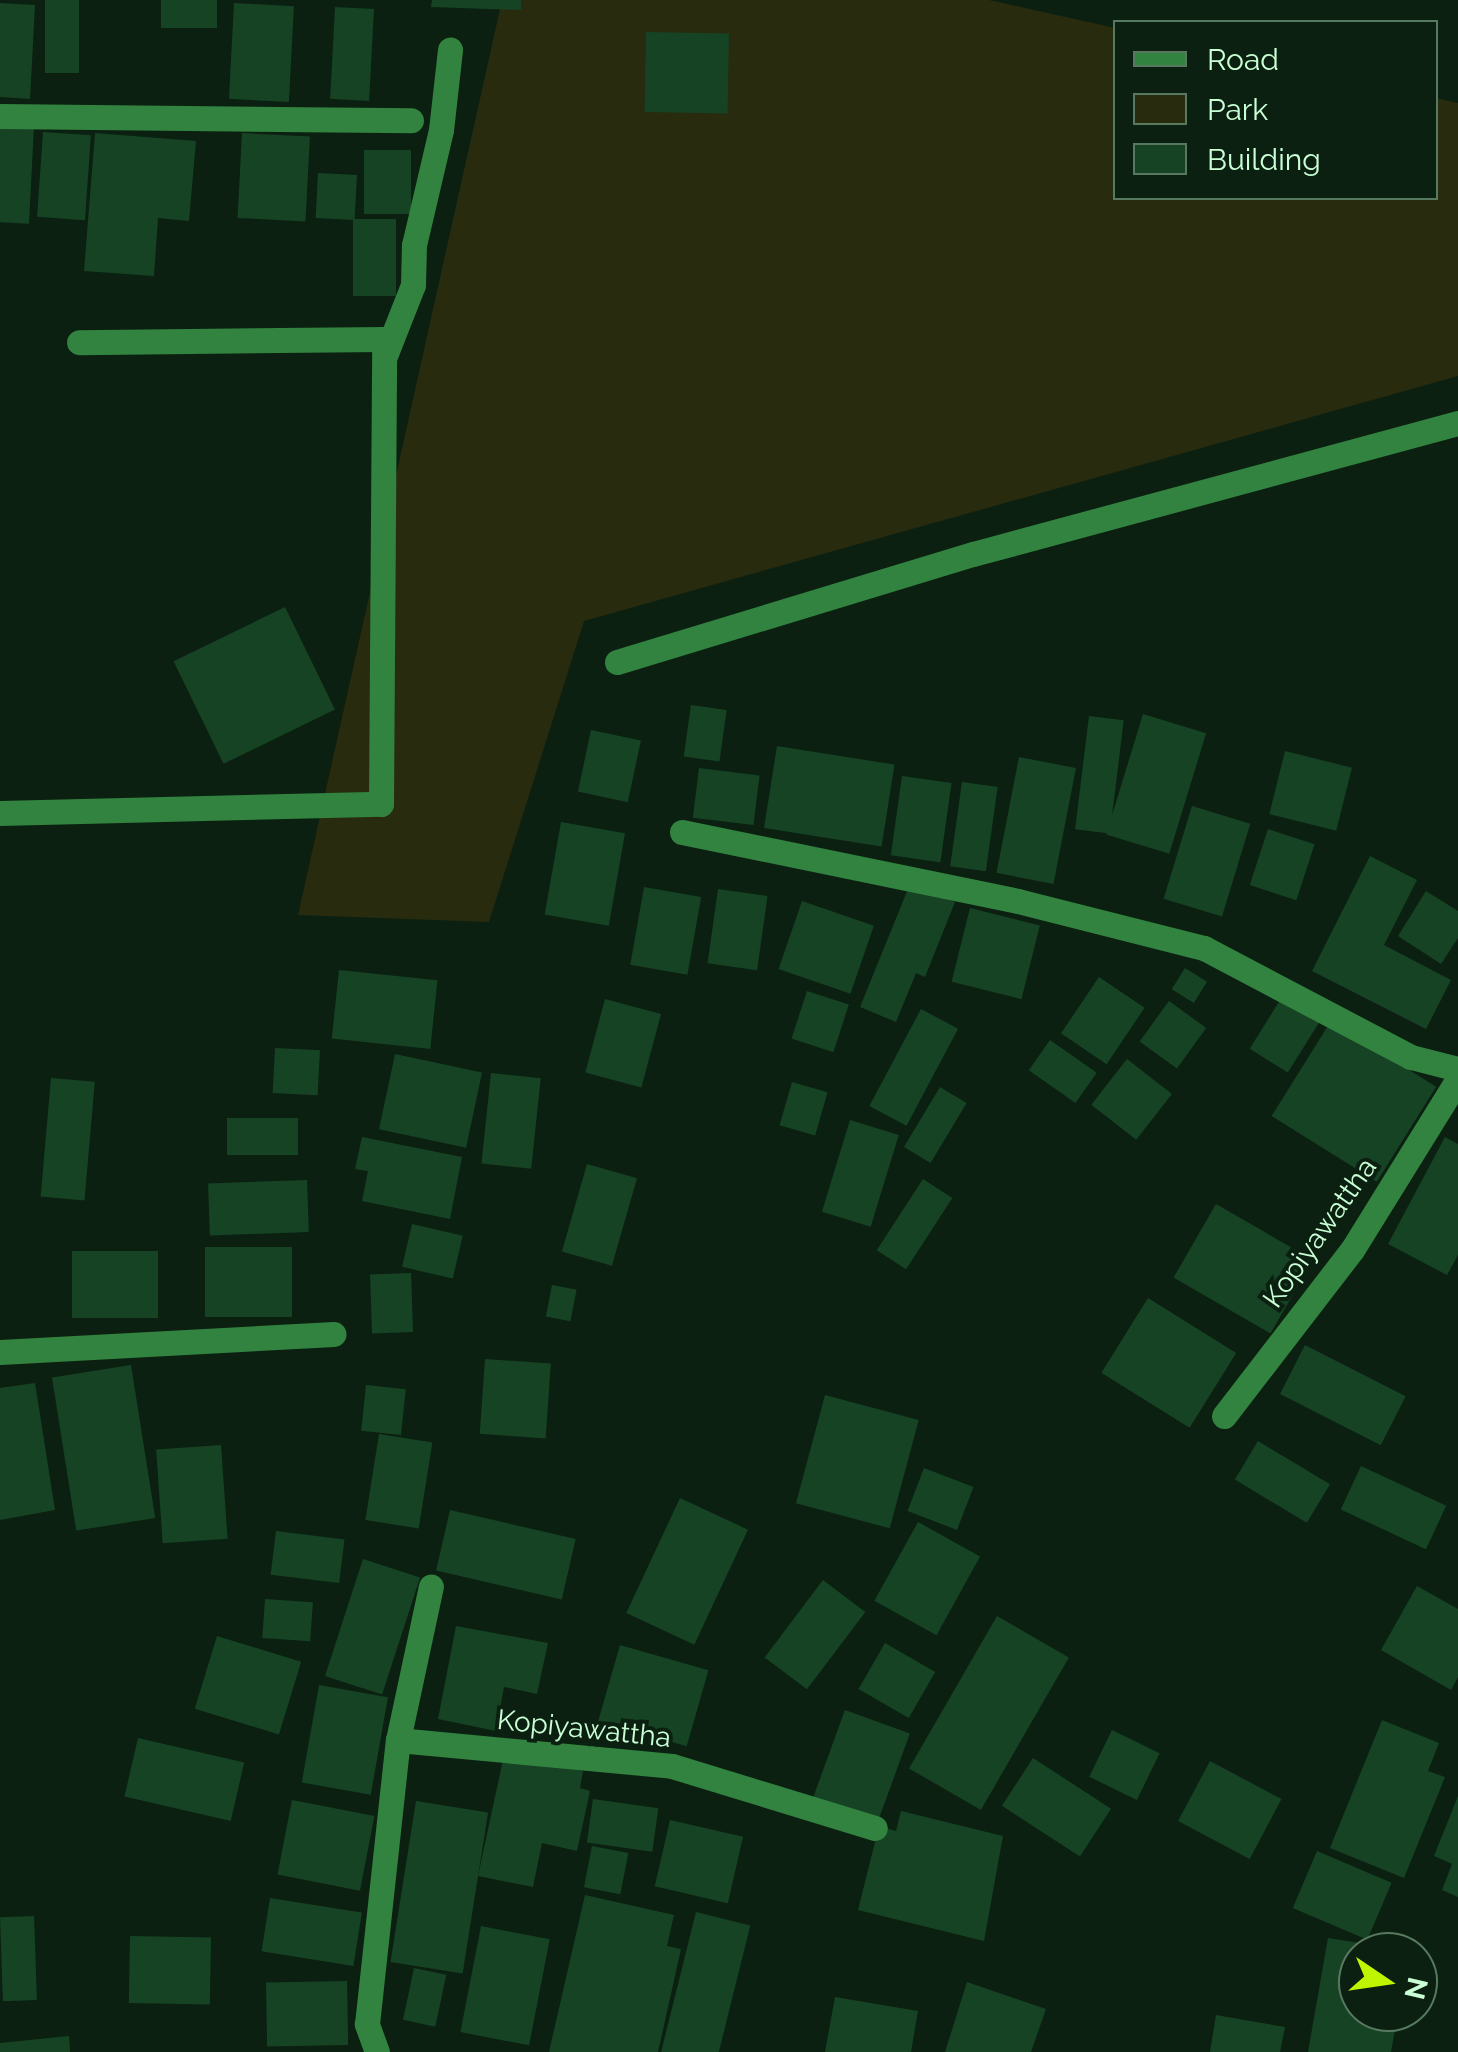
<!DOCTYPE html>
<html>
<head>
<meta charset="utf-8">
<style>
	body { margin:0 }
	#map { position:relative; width:1458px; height:2052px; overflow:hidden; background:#0b2011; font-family:Raleway,sans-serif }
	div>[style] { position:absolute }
	.green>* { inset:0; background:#282b0e }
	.building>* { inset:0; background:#164324; transform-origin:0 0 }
	.minor>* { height:25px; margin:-12.5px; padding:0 12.5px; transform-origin:12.5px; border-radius:12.5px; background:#32833f }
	span { translate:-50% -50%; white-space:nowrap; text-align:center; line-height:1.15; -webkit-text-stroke:8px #0b2011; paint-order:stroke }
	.street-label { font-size:28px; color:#caffd6 }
	.legend { position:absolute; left:1113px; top:20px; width:325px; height:180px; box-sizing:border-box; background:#0b2011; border:2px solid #577960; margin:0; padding:12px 18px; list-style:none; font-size:30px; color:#caffd6 }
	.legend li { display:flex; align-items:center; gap:20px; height:50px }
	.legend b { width:50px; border:2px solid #577960 }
	.north { position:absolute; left:1338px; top:1932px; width:100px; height:100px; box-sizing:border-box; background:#0b2011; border:2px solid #577960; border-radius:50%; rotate:103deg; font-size:28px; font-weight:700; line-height:40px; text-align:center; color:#caffd6 }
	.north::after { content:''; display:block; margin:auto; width:35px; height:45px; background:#c0f500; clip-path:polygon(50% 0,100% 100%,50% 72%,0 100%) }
</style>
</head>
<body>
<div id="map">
	<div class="green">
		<i style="clip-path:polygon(502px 0,989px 0,1115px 28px,1116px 198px,1436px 198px,1436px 98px,1458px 103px,1458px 376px,584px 621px,489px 922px,298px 915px)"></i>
	</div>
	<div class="building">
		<i style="left:45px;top:0;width:34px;height:73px"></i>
		<i style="left:161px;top:0;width:56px;height:28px"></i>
		<i style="clip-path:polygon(432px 0,521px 0,521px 10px,431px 7px)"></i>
		<i style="clip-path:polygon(0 3px,35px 5px,30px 99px,0 97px)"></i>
		<i style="left:234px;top:3px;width:60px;height:96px;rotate:3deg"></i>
		<i style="left:335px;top:7px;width:39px;height:92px;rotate:3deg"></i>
		<i style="left:646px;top:32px;width:83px;height:80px;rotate:1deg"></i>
		<i style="left:0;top:126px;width:34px;height:96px;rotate:3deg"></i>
		<i style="left:43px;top:132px;width:48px;height:85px;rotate:4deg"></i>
		<i style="clip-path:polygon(95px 133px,196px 141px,189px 221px,158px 218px,154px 276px,84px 271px)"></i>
		<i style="left:242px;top:133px;width:68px;height:85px;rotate:3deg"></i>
		<i style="left:364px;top:150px;width:47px;height:64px"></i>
		<i style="left:318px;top:173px;width:39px;height:45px;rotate:3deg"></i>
		<i style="left:353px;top:219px;width:43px;height:77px"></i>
		<i style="left:285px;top:607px;width:114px;height:124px;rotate:64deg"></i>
		<i style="left:691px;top:705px;width:36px;height:52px;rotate:8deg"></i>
		<i style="left:1143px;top:714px;width:66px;height:126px;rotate:17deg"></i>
		<i style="left:1089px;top:716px;width:35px;height:114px;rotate:7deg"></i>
		<i style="left:591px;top:730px;width:51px;height:63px;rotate:12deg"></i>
		<i style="left:777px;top:746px;width:119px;height:83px;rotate:9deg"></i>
		<i style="left:1285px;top:751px;width:69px;height:65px;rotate:14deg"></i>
		<i style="left:1019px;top:757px;width:58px;height:118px;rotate:11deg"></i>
		<i style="left:699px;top:768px;width:61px;height:50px;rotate:7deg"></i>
		<i style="left:902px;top:776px;width:50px;height:80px;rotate:8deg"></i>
		<i style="left:962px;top:782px;width:36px;height:85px;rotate:8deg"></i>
		<i style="left:1192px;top:806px;width:61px;height:97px;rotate:17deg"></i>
		<i style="left:561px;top:822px;width:65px;height:94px;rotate:10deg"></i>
		<i style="left:1268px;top:829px;width:49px;height:59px;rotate:18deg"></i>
		<i style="clip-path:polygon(1370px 856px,1417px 880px,1384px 945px,1451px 980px,1426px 1029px,1312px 971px)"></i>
		<i style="clip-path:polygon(910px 884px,955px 902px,925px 977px,916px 973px,896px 1022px,860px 1007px)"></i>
		<i style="left:644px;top:887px;width:58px;height:79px;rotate:10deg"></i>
		<i style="left:718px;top:889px;width:50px;height:75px;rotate:8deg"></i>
		<i style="clip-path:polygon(1426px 891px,1458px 911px,1458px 938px,1441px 964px,1398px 936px)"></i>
		<i style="left:802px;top:901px;width:76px;height:72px;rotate:19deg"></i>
		<i style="left:970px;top:908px;width:72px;height:76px;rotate:14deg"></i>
		<i style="left:1185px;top:968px;width:26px;height:25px;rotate:32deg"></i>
		<i style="left:339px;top:970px;width:99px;height:69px;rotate:6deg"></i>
		<i style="left:1099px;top:977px;width:55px;height:68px;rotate:34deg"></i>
		<i style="left:807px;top:991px;width:44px;height:50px;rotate:18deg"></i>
		<i style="left:1282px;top:997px;width:45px;height:61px;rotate:32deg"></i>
		<i style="left:605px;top:999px;width:58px;height:76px;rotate:15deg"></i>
		<i style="left:1169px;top:1001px;width:46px;height:50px;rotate:36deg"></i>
		<i style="left:921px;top:1009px;width:42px;height:110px;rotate:28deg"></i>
		<i style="left:1331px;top:1021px;width:124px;height:112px;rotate:32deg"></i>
		<i style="left:1050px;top:1040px;width:57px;height:37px;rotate:35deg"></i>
		<i style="left:275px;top:1048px;width:45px;height:45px;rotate:3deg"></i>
		<i style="left:395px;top:1054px;width:89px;height:77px;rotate:12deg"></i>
		<i style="left:1127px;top:1059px;width:57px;height:58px;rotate:38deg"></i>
		<i style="left:491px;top:1073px;width:50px;height:91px;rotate:6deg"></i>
		<i style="left:51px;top:1078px;width:44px;height:119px;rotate:5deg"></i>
		<i style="left:792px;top:1082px;width:37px;height:45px;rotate:16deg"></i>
		<i style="left:940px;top:1087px;width:31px;height:70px;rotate:31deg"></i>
		<i style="left:227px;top:1118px;width:71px;height:37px"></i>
		<i style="left:850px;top:1120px;width:51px;height:96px;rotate:17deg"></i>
		<i style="clip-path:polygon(362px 1137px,462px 1157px,450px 1219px,362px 1201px,368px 1171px,355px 1169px)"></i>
		<i style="clip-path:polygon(1445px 1137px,1458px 1144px,1458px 1255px,1447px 1275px,1388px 1244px)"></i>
		<i style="left:587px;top:1164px;width:52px;height:91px;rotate:16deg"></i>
		<i style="left:923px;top:1179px;width:35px;height:85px;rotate:33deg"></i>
		<i style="left:307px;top:1180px;width:52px;height:99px;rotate:88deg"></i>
		<i style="left:1216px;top:1204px;width:112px;height:85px;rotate:30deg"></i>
		<i style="left:412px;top:1224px;width:52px;height:44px;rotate:13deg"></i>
		<i style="left:205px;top:1247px;width:87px;height:70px"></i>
		<i style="left:72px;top:1251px;width:86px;height:67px"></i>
		<i style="left:411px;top:1273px;width:59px;height:41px;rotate:88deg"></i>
		<i style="left:552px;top:1285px;width:25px;height:32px;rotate:11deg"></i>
		<i style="left:1148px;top:1298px;width:104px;height:88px;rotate:32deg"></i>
		<i style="left:1305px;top:1345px;width:113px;height:55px;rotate:27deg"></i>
		<i style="left:485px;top:1359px;width:66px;height:75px;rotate:4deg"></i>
		<i style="left:131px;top:1365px;width:155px;height:80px;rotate:81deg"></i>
		<i style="clip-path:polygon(35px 1383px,55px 1510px,0 1520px,0 1388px)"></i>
		<i style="left:366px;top:1385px;width:40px;height:46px;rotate:6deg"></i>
		<i style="left:825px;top:1395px;width:97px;height:112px;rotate:15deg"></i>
		<i style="left:379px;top:1434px;width:54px;height:87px;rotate:9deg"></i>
		<i style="left:1258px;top:1441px;width:84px;height:45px;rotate:31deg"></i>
		<i style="left:221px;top:1445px;width:94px;height:65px;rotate:86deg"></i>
		<i style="left:1361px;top:1466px;width:94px;height:48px;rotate:25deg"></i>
		<i style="left:924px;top:1468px;width:53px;height:46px;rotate:21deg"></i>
		<i style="left:680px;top:1498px;width:75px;height:127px;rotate:25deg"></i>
		<i style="left:450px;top:1510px;width:129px;height:62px;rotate:13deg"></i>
		<i style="left:918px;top:1522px;width:71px;height:90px;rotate:29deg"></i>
		<i style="left:276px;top:1531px;width:69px;height:44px;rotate:7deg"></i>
		<i style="left:363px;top:1559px;width:60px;height:123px;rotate:18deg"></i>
		<i style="left:823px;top:1580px;width:53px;height:97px;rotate:37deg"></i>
		<i style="clip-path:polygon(1417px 1586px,1458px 1609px,1458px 1677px,1451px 1690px,1381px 1650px)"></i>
		<i style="left:265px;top:1599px;width:48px;height:39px;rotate:4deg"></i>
		<i style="left:997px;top:1616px;width:83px;height:176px;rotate:30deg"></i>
		<i style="clip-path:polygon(456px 1626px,548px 1643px,537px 1694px,504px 1687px,496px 1731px,438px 1719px)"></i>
		<i style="left:217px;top:1636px;width:88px;height:76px;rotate:17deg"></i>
		<i style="left:885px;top:1643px;width:58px;height:53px;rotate:30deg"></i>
		<i style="left:620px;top:1645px;width:92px;height:79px;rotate:16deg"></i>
		<i style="left:319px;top:1685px;width:70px;height:99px;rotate:10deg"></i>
		<i style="left:845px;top:1710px;width:69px;height:93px;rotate:20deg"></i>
		<i style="clip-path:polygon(1382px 1720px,1439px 1743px,1428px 1771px,1445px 1777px,1404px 1878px,1330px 1848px)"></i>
		<i style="left:1112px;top:1730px;width:53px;height:52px;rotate:26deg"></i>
		<i style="left:138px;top:1738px;width:109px;height:60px;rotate:13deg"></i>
		<i style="clip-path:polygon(504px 1755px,583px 1771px,580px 1788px,590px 1791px,577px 1851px,542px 1843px,533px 1887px,478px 1876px)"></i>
		<i style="left:1033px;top:1758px;width:93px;height:57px;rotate:33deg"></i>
		<i style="left:1210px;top:1761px;width:81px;height:68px;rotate:28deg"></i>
		<i style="clip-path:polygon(1458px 1796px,1458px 1897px,1442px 1890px,1452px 1864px,1434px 1856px)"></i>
		<i style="left:593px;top:1799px;width:66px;height:44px;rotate:8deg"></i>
		<i style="left:292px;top:1800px;width:84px;height:76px;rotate:11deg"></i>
		<i style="left:416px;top:1801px;width:73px;height:163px;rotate:9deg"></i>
		<i style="clip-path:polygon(901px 1811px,1003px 1836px,984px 1941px,858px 1910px,879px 1826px,896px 1831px)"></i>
		<i style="left:670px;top:1820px;width:75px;height:68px;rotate:13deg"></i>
		<i style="left:592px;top:1846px;width:37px;height:42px;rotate:11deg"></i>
		<i style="left:1317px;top:1851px;width:81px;height:62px;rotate:23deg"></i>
		<i style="clip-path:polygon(585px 1895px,674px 1915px,667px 1946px,681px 1949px,658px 2052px,549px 2052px)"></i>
		<i style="left:270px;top:1898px;width:93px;height:54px;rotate:9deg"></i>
		<i style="left:696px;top:1912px;width:56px;height:144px;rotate:14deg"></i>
		<i style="left:34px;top:1916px;width:84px;height:34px;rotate:88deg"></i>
		<i style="left:481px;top:1926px;width:70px;height:108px;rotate:11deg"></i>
		<i style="left:130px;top:1936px;width:81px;height:67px;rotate:1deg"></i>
		<i style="clip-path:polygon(1328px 1938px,1405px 1950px,1358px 1952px,1358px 2012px,1398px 2012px,1391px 2052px,1308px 2052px)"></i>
		<i style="left:414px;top:1968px;width:33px;height:53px;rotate:12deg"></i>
		<i style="left:347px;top:1981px;width:64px;height:81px;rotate:89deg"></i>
		<i style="clip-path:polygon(967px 1982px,1046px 2009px,1031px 2052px,945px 2052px)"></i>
		<i style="clip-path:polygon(835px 1997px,918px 2011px,911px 2052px,825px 2052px)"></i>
		<i style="clip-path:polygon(1216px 2015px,1285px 2027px,1280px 2052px,1210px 2052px)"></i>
		<i style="clip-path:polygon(69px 2036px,70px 2052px,0 2052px,0 2043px)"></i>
	</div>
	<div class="minor">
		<i style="left:0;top:116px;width:411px;rotate:0.6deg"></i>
		<i style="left:385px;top:356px;width:76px;rotate:-68.5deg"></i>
		<i style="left:413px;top:285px;width:40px;rotate:-88.6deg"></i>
		<i style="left:414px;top:245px;width:118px;rotate:-76.8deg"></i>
		<i style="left:441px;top:130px;width:81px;rotate:-83.6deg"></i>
		<i style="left:617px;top:662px;width:372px;rotate:-16.9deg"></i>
		<i style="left:973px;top:554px;width:502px;rotate:-15.12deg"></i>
		<i style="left:0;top:813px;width:381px;rotate:-1.4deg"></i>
		<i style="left:381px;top:804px;width:465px;rotate:-89.6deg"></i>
		<i style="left:384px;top:339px;width:305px;rotate:179.4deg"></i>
		<i style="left:682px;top:832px;width:343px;rotate:11.6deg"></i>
		<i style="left:1018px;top:901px;width:192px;rotate:14.2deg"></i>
		<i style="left:1204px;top:948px;width:234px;rotate:27.8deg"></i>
		<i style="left:1411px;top:1057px;width:49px;rotate:14.3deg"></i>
		<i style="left:0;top:1352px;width:334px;rotate:-3.1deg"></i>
		<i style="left:1224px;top:1416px;width:210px;rotate:-52.4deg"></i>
		<i style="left:1352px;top:1250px;width:201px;rotate:-58.2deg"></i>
		<i style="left:398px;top:1740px;width:275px;rotate:5.4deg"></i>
		<i style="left:672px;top:1766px;width:212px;rotate:17deg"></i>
		<i style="left:377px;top:2052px;width:30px;rotate:-110deg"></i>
		<i style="left:367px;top:2024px;width:286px;rotate:-83.8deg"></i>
		<i style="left:398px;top:1740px;width:157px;rotate:-77.9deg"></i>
	</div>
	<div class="street-label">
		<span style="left:1320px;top:1233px;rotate:-55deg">Kopiyawattha</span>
		<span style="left:584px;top:1729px;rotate:6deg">Kopiyawattha</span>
	</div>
	<ul class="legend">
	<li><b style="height:12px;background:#32833f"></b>Road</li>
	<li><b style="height:28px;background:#282b0e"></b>Park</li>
	<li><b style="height:28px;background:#164324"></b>Building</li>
	</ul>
	<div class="north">N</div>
</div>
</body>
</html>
